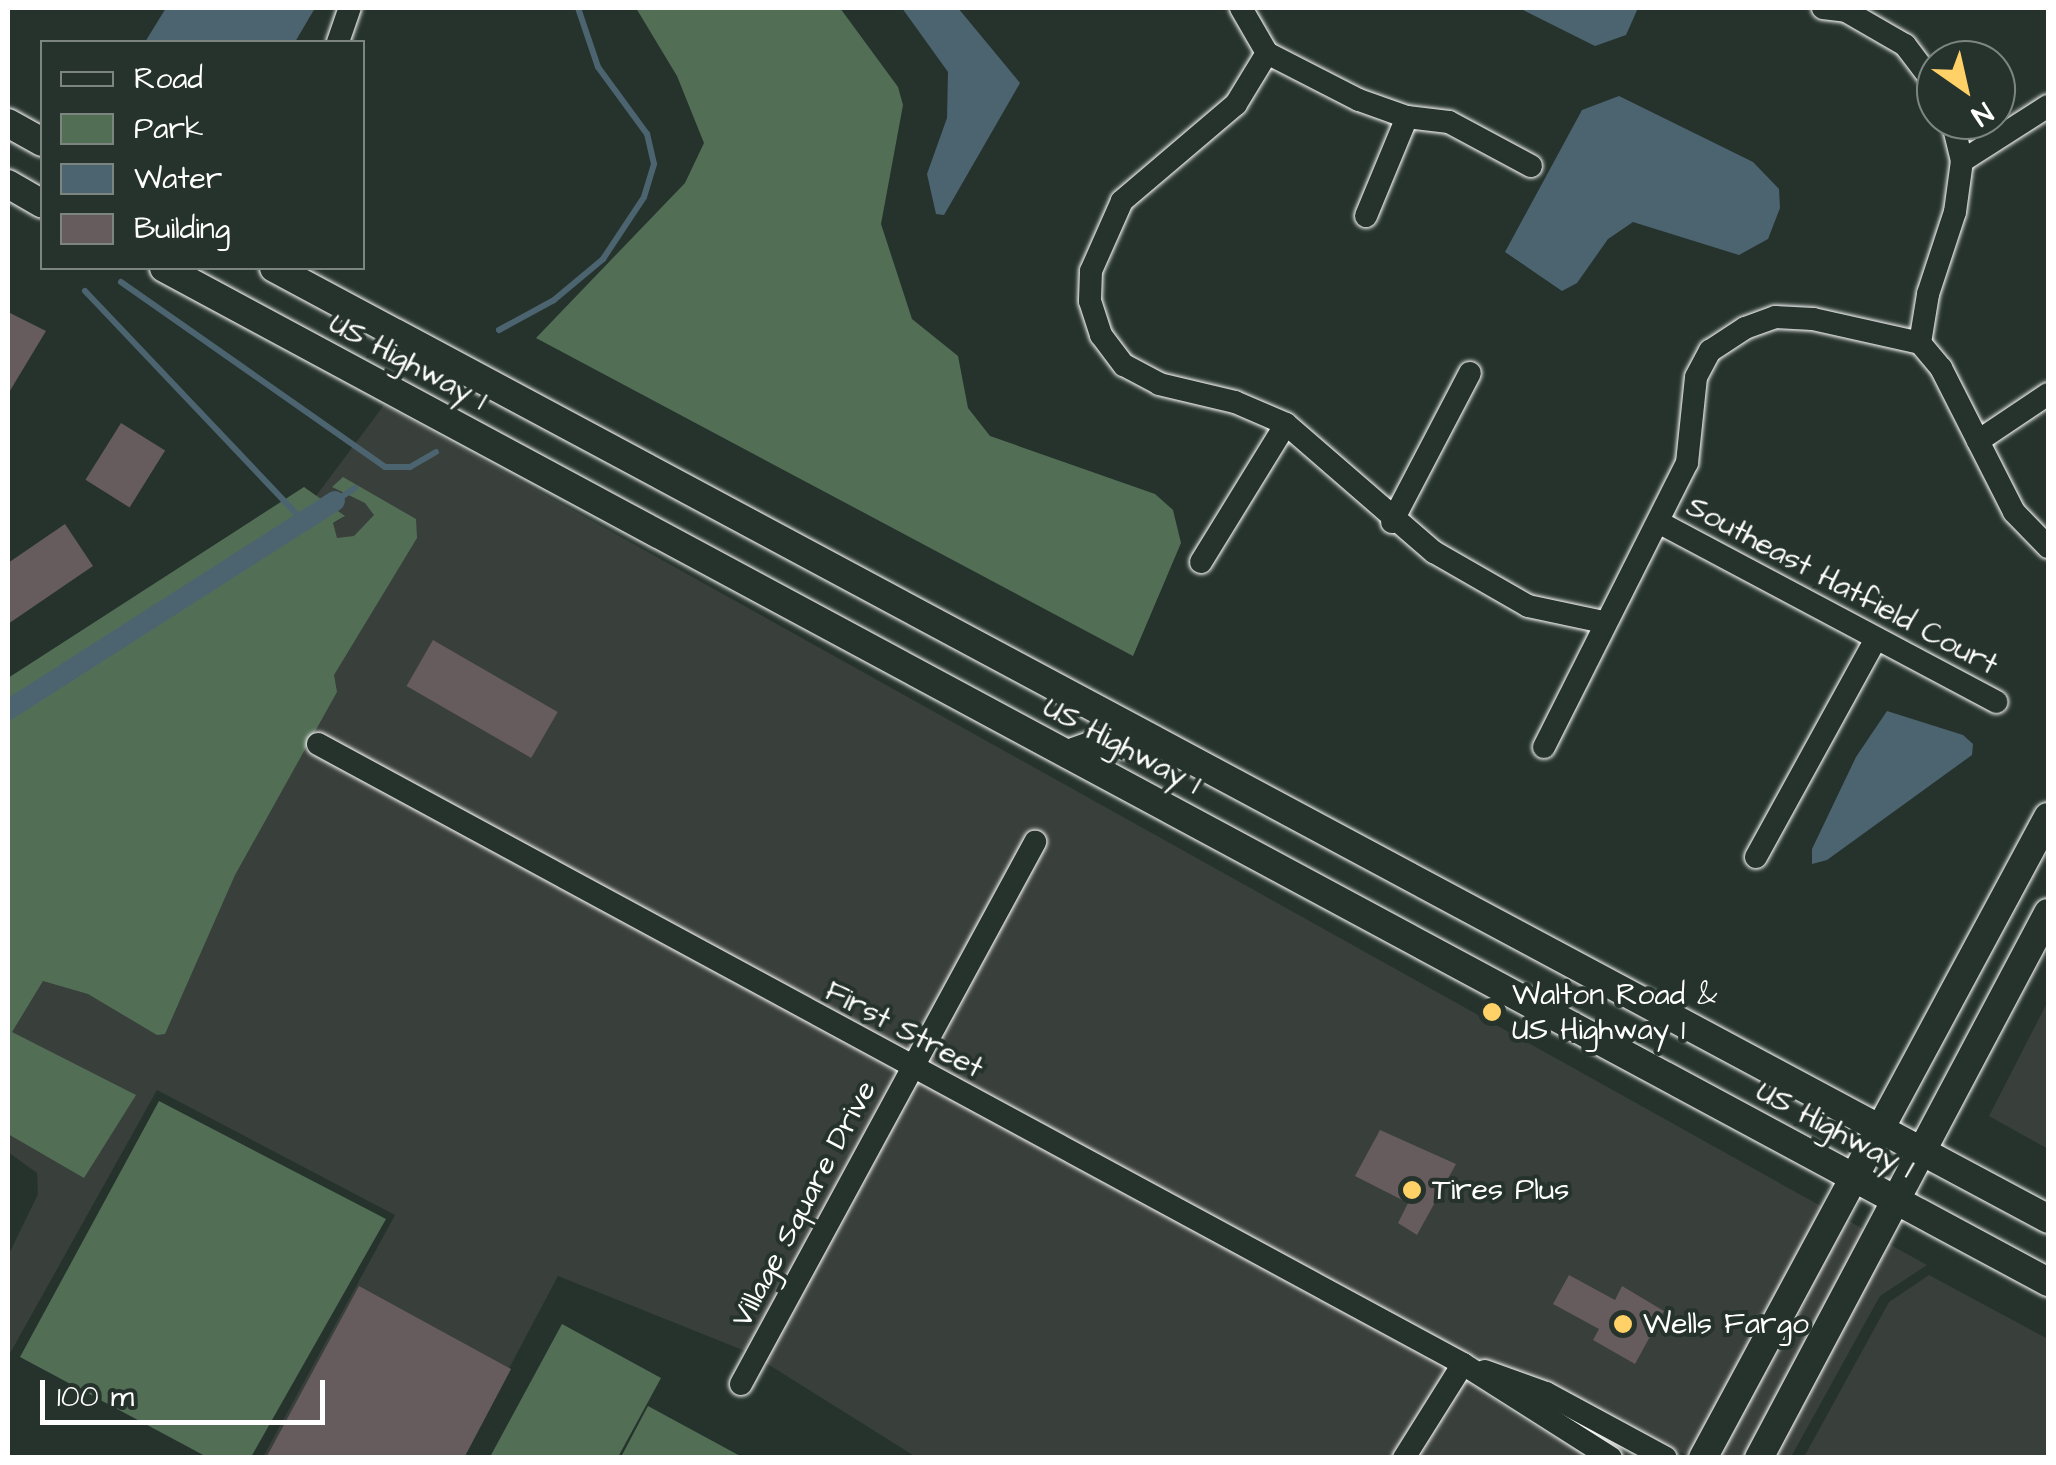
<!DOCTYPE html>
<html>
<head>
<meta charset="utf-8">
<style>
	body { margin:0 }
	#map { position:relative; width:2056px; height:1465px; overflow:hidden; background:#26332d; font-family:"Architects Daughter",sans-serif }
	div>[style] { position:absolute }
	.built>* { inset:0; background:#393f3b; transform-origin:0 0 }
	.green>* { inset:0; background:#526f56 }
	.water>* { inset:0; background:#4c6470 }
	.stream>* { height:6px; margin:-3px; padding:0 3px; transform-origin:3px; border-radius:3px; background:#4c6470 }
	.canal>* { height:20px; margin:-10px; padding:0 10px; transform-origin:10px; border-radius:10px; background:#4c6470 }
	.building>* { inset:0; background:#665b5d; transform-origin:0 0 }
	.roads { filter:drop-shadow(0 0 2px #fff) drop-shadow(0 0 2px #fff) }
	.minor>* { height:22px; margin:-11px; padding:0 11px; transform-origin:11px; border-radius:11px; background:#26332d }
	.major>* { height:28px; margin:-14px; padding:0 14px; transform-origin:14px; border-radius:14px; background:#26332d }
	.dots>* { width:28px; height:28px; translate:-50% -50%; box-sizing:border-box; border:5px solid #26332d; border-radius:50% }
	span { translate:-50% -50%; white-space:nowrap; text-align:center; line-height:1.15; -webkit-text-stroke:8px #26332d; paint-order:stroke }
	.street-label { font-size:30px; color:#fff }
	.poi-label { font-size:30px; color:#fff }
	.left { translate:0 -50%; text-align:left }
	.frame { position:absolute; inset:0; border:10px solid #fff; pointer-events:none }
	.legend { position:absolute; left:40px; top:40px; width:325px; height:230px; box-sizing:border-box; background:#26332d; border:2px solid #7d8581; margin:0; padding:12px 18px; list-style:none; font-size:30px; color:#fff }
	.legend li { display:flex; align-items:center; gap:20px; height:50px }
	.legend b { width:50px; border:2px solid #7d8581 }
	.north { position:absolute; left:1916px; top:40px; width:100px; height:100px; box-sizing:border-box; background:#26332d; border:2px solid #7d8581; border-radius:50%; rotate:146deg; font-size:28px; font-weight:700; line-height:40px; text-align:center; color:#fff }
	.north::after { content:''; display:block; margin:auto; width:35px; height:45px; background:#ffd166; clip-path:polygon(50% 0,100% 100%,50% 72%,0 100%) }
	.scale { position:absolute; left:40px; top:1380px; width:285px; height:45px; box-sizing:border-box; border:5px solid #fff; border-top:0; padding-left:12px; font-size:30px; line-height:35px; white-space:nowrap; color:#fff; -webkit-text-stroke:8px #26332d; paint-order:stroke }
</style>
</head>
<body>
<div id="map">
	<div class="built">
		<i style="clip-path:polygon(384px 405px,1828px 1210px,1690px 1457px,1549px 1383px,1458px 1350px,313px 730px,305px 749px,1448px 1367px,1391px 1457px,916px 1457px,750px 1353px,558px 1276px,462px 1457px,263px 1457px,395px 1215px,157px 1090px,8px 1357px,8px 1256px,38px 1194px,37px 1173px,8px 1152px,9px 724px,344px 517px,316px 496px)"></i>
		<i style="clip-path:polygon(2048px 1001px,2048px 1149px,1989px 1116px)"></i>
		<i style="left:1847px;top:1220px;width:26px;height:272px;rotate:29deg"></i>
		<i style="clip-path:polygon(1889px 1244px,1927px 1265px,1880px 1296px,1791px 1457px,1771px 1458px)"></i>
		<i style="clip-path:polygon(1929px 1275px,2048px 1339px,2048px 1457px,1804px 1457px,1889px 1302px)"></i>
		<i style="clip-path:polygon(1466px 1379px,1516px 1415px,1591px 1457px,1416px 1458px)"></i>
	</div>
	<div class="green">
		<i style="clip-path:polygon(636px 8px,840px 8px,898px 87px,903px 105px,881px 224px,912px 319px,958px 356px,968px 408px,990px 436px,1155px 494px,1173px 510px,1181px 543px,1133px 656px,536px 338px,685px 183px,704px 143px,677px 76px)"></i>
		<i style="clip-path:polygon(343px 477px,416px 519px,417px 538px,334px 675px,337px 692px,235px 875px,165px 1034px,157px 1035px,88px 994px,43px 981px,12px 1032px,136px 1095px,84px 1178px,8px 1134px,8px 678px,304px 487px,345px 516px,333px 523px,337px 538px,354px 536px,374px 515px,365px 503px,332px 487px)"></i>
		<i style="clip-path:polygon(159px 1101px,386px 1219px,251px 1457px,207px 1457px,20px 1357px)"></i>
		<i style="clip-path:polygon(562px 1324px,661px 1378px,618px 1457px,490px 1457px)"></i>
		<i style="clip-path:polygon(648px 1406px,742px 1457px,621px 1457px)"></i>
	</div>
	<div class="water">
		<i style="clip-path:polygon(166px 8px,315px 8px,295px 42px,145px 42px)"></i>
		<i style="clip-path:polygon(902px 8px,958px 8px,1020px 83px,944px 215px,936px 214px,927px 174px,947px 118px,948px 72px)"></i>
		<i style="clip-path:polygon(1519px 8px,1638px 8px,1626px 35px,1595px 46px)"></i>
		<i style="clip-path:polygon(1619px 96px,1753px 162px,1779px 189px,1780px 208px,1768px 239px,1739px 255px,1633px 222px,1608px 239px,1577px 283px,1562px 291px,1505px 252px,1582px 110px)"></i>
		<i style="clip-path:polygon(1887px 711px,1963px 735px,1973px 744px,1972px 755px,1827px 860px,1812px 864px,1812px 849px,1856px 757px)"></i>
	</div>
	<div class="stream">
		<i style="left:121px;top:282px;width:322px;rotate:35deg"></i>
		<i style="left:385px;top:467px;width:25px"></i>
		<i style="left:410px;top:467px;width:30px;rotate:-30deg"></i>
		<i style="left:85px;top:291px;width:317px;rotate:46.5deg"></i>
		<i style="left:499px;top:330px;width:63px;rotate:-28.6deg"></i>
		<i style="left:554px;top:300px;width:64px;rotate:-39.9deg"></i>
		<i style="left:603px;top:259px;width:74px;rotate:-56.5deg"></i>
		<i style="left:644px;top:197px;width:34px;rotate:-73deg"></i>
		<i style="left:654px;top:164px;width:31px;rotate:-103deg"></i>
		<i style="left:647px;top:134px;width:83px;rotate:-126.2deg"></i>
		<i style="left:598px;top:67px;width:62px;rotate:-108.7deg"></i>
		<i style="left:335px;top:501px;width:24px;rotate:-33deg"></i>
	</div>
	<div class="canal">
		<i style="left:8px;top:710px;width:388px;rotate:-32.6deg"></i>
	</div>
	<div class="building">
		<i style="clip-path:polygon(8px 312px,46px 331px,8px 394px)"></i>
		<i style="left:121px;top:423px;width:52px;height:67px;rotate:32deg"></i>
		<i style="clip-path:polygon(65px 524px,93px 566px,8px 624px,8px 563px)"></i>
		<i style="left:433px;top:640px;width:144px;height:53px;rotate:30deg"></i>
		<i style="clip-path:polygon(1380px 1130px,1456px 1164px,1417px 1235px,1398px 1223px,1408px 1203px,1355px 1176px)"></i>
		<i style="clip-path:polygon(1569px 1275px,1615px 1300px,1622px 1286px,1664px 1311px,1635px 1364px,1593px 1340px,1599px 1329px,1553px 1304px)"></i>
		<i style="clip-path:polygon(359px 1286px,511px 1369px,464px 1458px,266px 1458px)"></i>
	</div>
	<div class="roads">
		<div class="minor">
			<i style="left:1241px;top:8px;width:52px;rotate:60deg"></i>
			<i style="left:1267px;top:53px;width:103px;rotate:27.1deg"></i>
			<i style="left:1359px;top:100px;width:51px;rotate:19.5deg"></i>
			<i style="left:1407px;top:117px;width:42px;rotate:6.8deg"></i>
			<i style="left:1449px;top:122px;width:93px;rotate:28.2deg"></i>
			<i style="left:1823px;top:8px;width:23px;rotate:7deg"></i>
			<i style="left:1846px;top:11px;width:68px;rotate:30deg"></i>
			<i style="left:1905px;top:45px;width:51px;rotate:52.9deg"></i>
			<i style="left:338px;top:42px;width:36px;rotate:-71deg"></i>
			<i style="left:1267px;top:53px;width:60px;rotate:121.3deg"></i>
			<i style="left:1236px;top:104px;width:150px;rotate:139.6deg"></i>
			<i style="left:1122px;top:201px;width:77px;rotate:113.9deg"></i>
			<i style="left:1091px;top:271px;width:30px;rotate:92deg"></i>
			<i style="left:1090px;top:301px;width:36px;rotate:72deg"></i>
			<i style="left:1101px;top:335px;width:38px;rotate:53deg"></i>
			<i style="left:1124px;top:365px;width:40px;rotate:28deg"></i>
			<i style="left:1159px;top:384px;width:78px;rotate:13.3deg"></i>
			<i style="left:1235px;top:402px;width:56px;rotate:23.3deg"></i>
			<i style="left:1286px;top:424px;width:196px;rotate:40.9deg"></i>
			<i style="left:1434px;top:552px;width:108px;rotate:29.9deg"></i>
			<i style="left:1528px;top:606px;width:77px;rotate:12deg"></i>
			<i style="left:1962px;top:161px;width:102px;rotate:-32.6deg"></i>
			<i style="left:1366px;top:216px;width:107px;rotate:-67.5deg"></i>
			<i style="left:1920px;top:343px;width:50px;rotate:-80.7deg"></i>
			<i style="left:1928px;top:294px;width:86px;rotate:-71.8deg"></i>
			<i style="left:1955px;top:212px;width:51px;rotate:-82.2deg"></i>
			<i style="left:1962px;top:161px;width:42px;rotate:-103.7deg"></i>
			<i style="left:1978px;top:441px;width:84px;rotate:-33.9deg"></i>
			<i style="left:1392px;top:522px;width:168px;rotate:-62.4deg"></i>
			<i style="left:1660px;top:523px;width:381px;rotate:28deg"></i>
			<i style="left:1201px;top:562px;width:162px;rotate:-58.4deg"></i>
			<i style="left:318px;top:744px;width:1302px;rotate:28.43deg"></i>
			<i style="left:1463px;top:1364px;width:175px;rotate:32.4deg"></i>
			<i style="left:1544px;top:747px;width:318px;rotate:-63.3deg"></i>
			<i style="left:1687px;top:463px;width:86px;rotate:-84deg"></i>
			<i style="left:1696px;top:377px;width:30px;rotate:-62deg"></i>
			<i style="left:1710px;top:351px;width:42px;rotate:-33.3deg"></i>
			<i style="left:1745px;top:328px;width:32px;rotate:-20deg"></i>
			<i style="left:1775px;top:317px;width:38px;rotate:3deg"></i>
			<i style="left:1813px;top:319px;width:110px;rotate:12.6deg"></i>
			<i style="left:1920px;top:343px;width:33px;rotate:50deg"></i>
			<i style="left:1941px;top:368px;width:161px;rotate:63.1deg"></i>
			<i style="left:2014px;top:512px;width:49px;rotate:45.8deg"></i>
			<i style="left:1756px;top:857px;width:249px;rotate:-61.2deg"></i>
			<i style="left:1485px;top:1371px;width:65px;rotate:19.8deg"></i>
			<i style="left:1546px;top:1393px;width:136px;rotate:28.4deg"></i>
			<i style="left:741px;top:1384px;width:617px;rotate:-61.52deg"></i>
			<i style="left:1404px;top:1458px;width:111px;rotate:-57.9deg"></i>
		</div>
		<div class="major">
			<i style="left:8px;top:123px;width:39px;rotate:29deg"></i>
			<i style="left:8px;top:184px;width:39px;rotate:30deg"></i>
			<i style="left:164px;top:268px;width:2140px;rotate:28.29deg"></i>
			<i style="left:274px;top:268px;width:2013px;rotate:28.19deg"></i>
			<i style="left:1068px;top:754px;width:32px;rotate:-20deg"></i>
			<i style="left:1098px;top:743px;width:49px;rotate:3.5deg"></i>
			<i style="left:1703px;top:1458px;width:728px;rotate:-61.71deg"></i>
			<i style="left:1759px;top:1458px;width:617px;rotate:-62.06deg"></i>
		</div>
	</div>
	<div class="dots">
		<i style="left:1492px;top:1012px;background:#ffd166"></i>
		<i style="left:1412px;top:1190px;background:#ffd166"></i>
		<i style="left:1623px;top:1324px;background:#ffd166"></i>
	</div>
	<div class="street-label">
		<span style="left:408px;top:362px;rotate:28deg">US Highway 1</span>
		<span style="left:1842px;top:586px;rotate:28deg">Southeast Hatfield Court</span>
		<span style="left:1122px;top:746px;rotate:28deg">US Highway 1</span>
		<span style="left:904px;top:1030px;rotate:28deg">First Street</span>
		<span style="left:1835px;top:1130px;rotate:28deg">US Highway 1</span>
		<span style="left:804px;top:1204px;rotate:-62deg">Village Square Drive</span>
	</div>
	<div class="poi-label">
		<span class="left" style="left:1512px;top:1012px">Walton Road &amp;<br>US Highway 1</span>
		<span class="left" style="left:1432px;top:1190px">Tires Plus</span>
		<span class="left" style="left:1643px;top:1324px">Wells Fargo</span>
	</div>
	<div class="frame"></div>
	<ul class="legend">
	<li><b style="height:12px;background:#26332d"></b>Road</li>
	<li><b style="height:28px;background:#526f56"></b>Park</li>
	<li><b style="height:28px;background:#4c6470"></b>Water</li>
	<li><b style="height:28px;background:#665b5d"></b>Building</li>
	</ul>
	<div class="north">N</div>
	<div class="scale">100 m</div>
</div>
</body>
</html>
